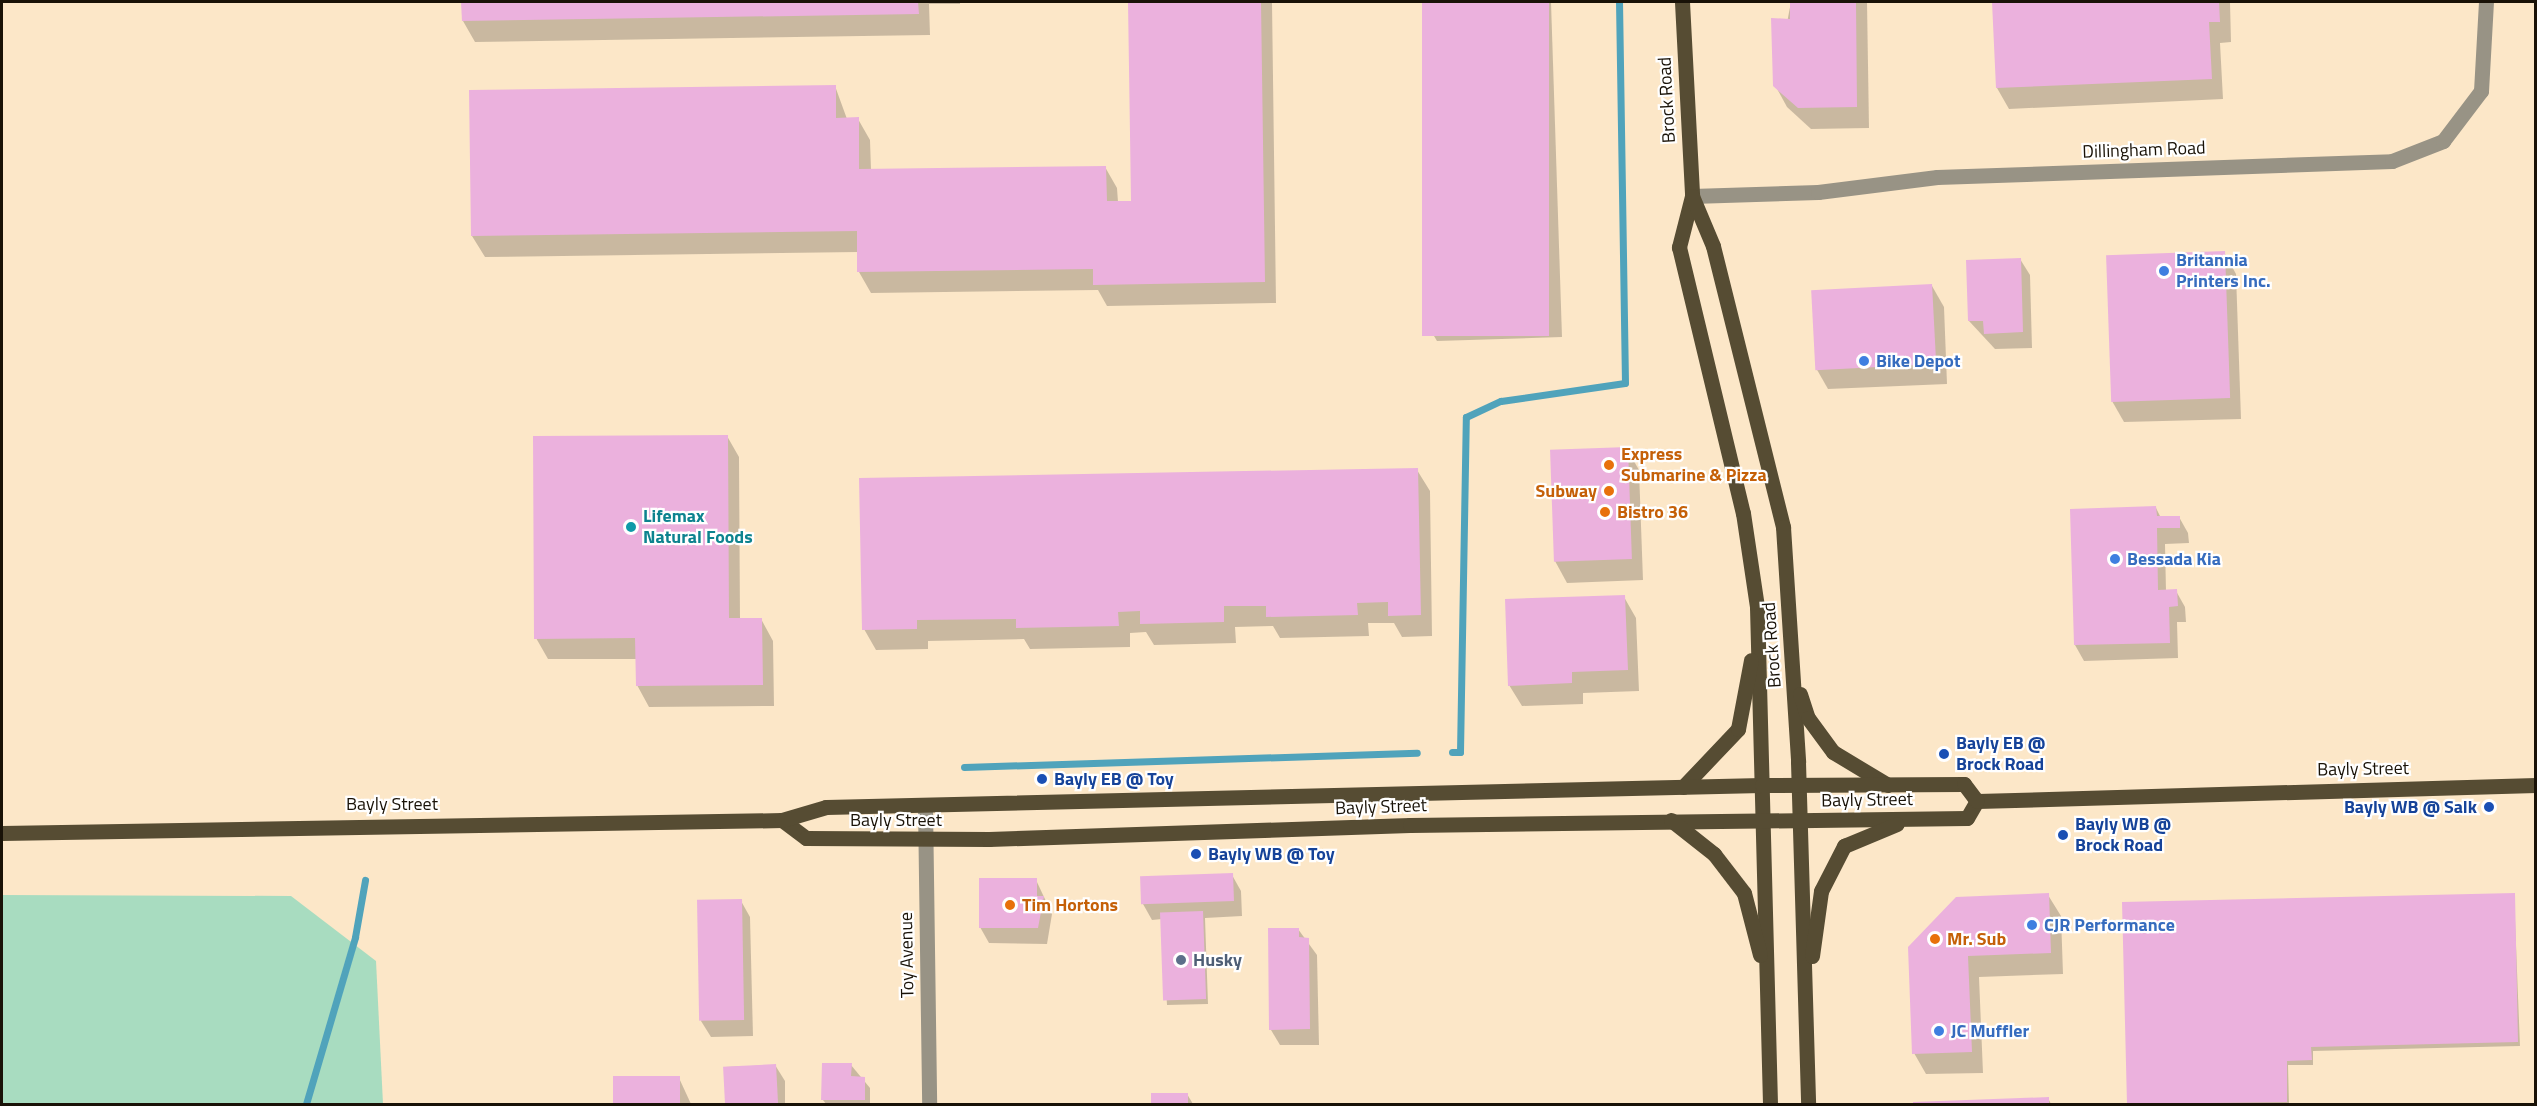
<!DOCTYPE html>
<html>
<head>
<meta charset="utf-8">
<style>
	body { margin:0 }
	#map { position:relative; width:2537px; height:1106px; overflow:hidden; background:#fce7c8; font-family:"Titillium Web",sans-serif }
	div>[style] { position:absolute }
	.green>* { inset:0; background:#a8dcc0 }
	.shadow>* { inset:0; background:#0003 }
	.stream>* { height:7px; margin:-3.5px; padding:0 3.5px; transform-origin:3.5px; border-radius:3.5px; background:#50a3bb }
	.building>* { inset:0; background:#ebb1dd; transform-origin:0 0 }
	.minor>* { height:15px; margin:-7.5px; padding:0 7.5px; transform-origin:7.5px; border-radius:7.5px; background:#989385 }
	.major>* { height:15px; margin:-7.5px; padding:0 7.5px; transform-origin:7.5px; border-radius:7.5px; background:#564c33 }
	.dots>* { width:16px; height:16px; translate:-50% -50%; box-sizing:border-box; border:3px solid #fff; border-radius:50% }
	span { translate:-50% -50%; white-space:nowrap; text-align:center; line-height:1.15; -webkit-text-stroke:4.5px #fff; paint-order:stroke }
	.street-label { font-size:18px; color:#191207 }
	.shop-label { font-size:18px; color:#366cbe; font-weight:700 }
	.left { translate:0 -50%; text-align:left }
	.food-label { font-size:18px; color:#c56008; font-weight:700 }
	.right { translate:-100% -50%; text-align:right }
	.culture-label { font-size:18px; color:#0d838f; font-weight:700 }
	.transit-label { font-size:18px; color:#164399; font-weight:700 }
	.service-label { font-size:18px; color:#4e5e75; font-weight:700 }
	.frame { position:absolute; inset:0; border:3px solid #191207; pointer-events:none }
</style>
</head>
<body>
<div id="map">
	<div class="green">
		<i style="clip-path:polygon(2px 895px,291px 896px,376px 961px,383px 1104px,2px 1104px)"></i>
	</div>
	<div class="shadow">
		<i style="clip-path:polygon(463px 2px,960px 2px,960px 4px,929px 4px,930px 35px,475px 42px,463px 21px)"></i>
		<i style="clip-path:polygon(1129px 2px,1272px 2px,1276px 303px,1107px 306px,1098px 290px,871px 293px,859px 272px,859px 252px,485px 257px,472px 236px,835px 86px,847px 119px,858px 119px,870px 140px,871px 170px,1105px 167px,1117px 188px,1118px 202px,1132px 202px)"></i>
		<i style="clip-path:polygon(1424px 2px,1551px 2px,1562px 337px,1437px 341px,1434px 336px)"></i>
		<i style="clip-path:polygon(1791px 2px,1867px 2px,1869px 128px,1811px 129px,1787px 107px,1775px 85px)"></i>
		<i style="clip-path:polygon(1993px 2px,2230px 2px,2231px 42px,2220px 43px,2223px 99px,2009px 109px,1997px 88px)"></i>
		<i style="clip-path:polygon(2224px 252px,2236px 274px,2241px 419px,2124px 422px,2112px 401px)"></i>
		<i style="clip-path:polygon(2020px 259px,2030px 275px,2032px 348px,1995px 349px,1969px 321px)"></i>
		<i style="clip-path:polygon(1932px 286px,1944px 307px,1947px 384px,1828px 389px,1816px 368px)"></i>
		<i style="clip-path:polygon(727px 436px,739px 457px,740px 620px,761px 619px,773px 641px,774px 706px,649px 707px,637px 685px,637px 659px,548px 659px,536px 638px)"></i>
		<i style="clip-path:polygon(1627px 449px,1639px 470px,1643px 580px,1567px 583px,1555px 561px)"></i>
		<i style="clip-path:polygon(1417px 470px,1430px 491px,1432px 636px,1402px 637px,1394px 623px,1368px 623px,1369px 636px,1280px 638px,1273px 626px,1235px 627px,1236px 643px,1154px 645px,1146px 632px,1130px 633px,1130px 647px,1030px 649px,1024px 639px,928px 641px,928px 649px,876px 650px,864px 629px)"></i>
		<i style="clip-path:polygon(2156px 508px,2161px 518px,2179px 517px,2188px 533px,2189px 543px,2165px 544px,2166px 591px,2176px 591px,2185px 607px,2186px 622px,2177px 622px,2178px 658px,2084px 661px,2075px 645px)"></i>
		<i style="clip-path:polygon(1624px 597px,1636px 618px,1639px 691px,1583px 693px,1583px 704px,1522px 706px,1509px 685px)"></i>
		<i style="clip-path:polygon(1232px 875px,1241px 891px,1242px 916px,1205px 918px,1208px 1004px,1167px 1005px,1162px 919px,1152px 920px,1143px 904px)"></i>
		<i style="clip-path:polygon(1036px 880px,1052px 914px,1047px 944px,989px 943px,980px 927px)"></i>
		<i style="clip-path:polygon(2048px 895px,2061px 916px,2063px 974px,1979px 977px,1983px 1073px,1926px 1074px,1914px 1053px,1910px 947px)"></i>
		<i style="clip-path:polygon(2514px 895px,2520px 1046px,2313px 1051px,2313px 1065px,2288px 1065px,2289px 1104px,2128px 1104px,2123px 904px)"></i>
		<i style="clip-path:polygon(741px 901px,750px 917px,753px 1036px,711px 1037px,701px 1021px)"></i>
		<i style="clip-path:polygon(1298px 929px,1317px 955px,1319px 1045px,1280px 1045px,1271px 1030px)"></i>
		<i style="clip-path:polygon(775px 1065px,785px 1081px,785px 1104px,726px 1104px,725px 1067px)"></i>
		<i style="clip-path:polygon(851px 1065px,870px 1088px,870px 1104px,826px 1104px,823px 1100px)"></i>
		<i style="clip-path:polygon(679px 1078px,691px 1104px,615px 1104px,614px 1079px)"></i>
		<i style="clip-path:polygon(1187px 1094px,1193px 1104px,1153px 1104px,1153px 1095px)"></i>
		<i style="clip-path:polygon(2048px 1098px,2051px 1104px,1915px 1104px,1914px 1103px)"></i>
	</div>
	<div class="stream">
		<i style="left:1452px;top:752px;width:8px"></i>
		<i style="left:1460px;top:752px;width:335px;rotate:-89deg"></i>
		<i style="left:1466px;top:417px;width:38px;rotate:-25deg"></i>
		<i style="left:1501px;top:401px;width:125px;rotate:-8.3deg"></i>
		<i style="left:1625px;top:383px;width:381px;rotate:-90.9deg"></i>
		<i style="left:964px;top:767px;width:453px;rotate:-1.8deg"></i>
		<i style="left:306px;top:1104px;width:174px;rotate:-73.6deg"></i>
		<i style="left:355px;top:937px;width:58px;rotate:-80deg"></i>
	</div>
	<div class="building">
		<i style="clip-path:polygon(461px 2px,918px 2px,919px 14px,462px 21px)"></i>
		<i style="clip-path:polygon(1128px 2px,1261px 2px,1265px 282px,1093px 285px,1093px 269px,857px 272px,857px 231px,471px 236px,469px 90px,836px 85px,836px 118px,859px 117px,859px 169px,1106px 166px,1107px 201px,1131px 201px)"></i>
		<i style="left:1422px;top:2px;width:127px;height:334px"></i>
		<i style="clip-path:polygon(1790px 2px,1856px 2px,1857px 107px,1798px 108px,1773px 86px,1771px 18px,1790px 19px)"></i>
		<i style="clip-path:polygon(1992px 2px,2219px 2px,2220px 22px,2209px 22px,2212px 79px,1996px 88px)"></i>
		<i style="left:2225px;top:251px;width:147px;height:119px;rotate:88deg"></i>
		<i style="clip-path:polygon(2021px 258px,2023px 332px,1984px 334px,1983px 321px,1968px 321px,1966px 260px)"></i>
		<i style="left:1932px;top:284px;width:80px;height:121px;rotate:87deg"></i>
		<i style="clip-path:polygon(728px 435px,729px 618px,762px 618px,763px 685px,636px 686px,635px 638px,534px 639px,533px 436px)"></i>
		<i style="left:1628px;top:447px;width:112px;height:78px;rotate:88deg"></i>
		<i style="clip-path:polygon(1418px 468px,1421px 615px,1388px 616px,1388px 602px,1357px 603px,1358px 615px,1266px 617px,1266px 606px,1224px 606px,1224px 622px,1140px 624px,1140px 611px,1118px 612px,1119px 626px,1016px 628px,1016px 619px,917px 620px,917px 629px,862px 630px,859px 478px)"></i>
		<i style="clip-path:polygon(2156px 506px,2157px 516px,2180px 516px,2180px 528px,2157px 528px,2158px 590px,2177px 589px,2178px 606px,2169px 607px,2170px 643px,2074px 645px,2070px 509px)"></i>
		<i style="clip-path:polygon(1625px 595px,1628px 670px,1572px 672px,1572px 683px,1508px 686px,1505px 599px)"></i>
		<i style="left:1233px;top:873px;width:28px;height:93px;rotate:88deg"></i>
		<i style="clip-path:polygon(979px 878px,1037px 878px,1037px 896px,1044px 896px,1038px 928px,979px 928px)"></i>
		<i style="clip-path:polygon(2049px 893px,2051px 953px,1968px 956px,1972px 1052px,1912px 1054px,1908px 947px,1956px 897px)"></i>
		<i style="clip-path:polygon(2515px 893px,2518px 1042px,2311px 1047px,2312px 1060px,2287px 1061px,2287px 1102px,2127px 1104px,2122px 902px)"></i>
		<i style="left:742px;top:899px;width:121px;height:45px;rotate:89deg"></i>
		<i style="left:1203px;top:911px;width:88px;height:43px;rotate:88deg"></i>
		<i style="clip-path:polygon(1268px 928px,1299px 928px,1299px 937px,1309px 938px,1310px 1029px,1269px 1030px)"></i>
		<i style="clip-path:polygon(822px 1063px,852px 1063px,851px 1076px,865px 1077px,865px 1100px,821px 1100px)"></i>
		<i style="left:776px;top:1064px;width:40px;height:53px;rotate:87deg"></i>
		<i style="left:680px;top:1076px;width:28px;height:67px;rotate:90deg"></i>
		<i style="left:1151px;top:1093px;width:37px;height:11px"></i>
		<i style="clip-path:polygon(2049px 1097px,2049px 1104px,1913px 1104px,1913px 1102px)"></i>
	</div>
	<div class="minor">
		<i style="left:1692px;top:196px;width:126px;rotate:-1.8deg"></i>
		<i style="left:1818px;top:192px;width:120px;rotate:-7.2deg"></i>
		<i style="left:1937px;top:177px;width:455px;rotate:-2deg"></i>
		<i style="left:2392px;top:161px;width:55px;rotate:-21.4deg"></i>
		<i style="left:2443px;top:141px;width:63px;rotate:-52.8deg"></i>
		<i style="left:2481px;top:91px;width:89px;rotate:-86.8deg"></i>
		<i style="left:925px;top:805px;width:299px;rotate:89.2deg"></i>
	</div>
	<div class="major">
		<i style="left:1682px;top:2px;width:194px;rotate:87deg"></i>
		<i style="left:1692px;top:196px;width:53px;rotate:104.3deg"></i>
		<i style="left:1679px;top:247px;width:274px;rotate:76.5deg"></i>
		<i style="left:1743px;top:513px;width:95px;rotate:81.5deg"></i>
		<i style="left:1757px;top:607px;width:497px;rotate:88.5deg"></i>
		<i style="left:1692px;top:196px;width:54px;rotate:67.2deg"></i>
		<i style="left:1713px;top:246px;width:290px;rotate:76deg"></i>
		<i style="left:1783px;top:527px;width:235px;rotate:86.3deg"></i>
		<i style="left:1798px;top:762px;width:342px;rotate:88.3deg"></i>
		<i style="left:1800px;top:694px;width:25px;rotate:72deg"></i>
		<i style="left:1808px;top:718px;width:42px;rotate:53.7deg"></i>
		<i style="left:1833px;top:752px;width:64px;rotate:31deg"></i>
		<i style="left:1683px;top:787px;width:80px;rotate:-46.5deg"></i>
		<i style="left:1738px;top:729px;width:70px;rotate:-79.3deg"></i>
		<i style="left:1977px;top:801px;width:559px;rotate:-1.64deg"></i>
		<i style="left:782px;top:820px;width:30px;rotate:37deg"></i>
		<i style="left:806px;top:838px;width:183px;rotate:0.3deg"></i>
		<i style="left:989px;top:839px;width:421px;rotate:-1.9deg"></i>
		<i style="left:1410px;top:825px;width:557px;rotate:-0.72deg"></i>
		<i style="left:1967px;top:818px;width:20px;rotate:-60deg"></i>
		<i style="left:1671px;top:820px;width:55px;rotate:38.3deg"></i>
		<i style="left:1714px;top:854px;width:49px;rotate:52.4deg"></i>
		<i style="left:1744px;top:893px;width:64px;rotate:75.5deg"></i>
		<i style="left:2px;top:833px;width:780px;rotate:-0.95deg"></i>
		<i style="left:782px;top:820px;width:46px;rotate:-16.5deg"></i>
		<i style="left:826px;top:807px;width:936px;rotate:-1.35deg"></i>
		<i style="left:1762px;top:785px;width:202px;rotate:-0.3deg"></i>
		<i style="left:1964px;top:784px;width:21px;rotate:53deg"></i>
		<i style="left:1812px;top:956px;width:66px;rotate:-82.1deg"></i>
		<i style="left:1821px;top:891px;width:51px;rotate:-62.9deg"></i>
		<i style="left:1844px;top:846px;width:57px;rotate:-22.5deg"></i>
	</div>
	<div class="dots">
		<i style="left:2164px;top:271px;background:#3f7fe0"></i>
		<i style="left:1864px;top:361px;background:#3f7fe0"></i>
		<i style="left:1609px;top:465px;background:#e8710a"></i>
		<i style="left:1609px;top:491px;background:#e8710a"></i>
		<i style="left:1605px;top:512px;background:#e8710a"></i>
		<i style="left:631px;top:527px;background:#0f9aa8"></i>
		<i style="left:2115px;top:559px;background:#3f7fe0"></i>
		<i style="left:1944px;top:754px;background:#1a4fb4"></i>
		<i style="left:1042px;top:779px;background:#1a4fb4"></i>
		<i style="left:2489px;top:807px;background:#1a4fb4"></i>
		<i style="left:2063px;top:835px;background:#1a4fb4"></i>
		<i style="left:1196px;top:854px;background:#1a4fb4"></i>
		<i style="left:1010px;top:905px;background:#e8710a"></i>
		<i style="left:2032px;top:925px;background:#3f7fe0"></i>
		<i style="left:1935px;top:939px;background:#e8710a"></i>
		<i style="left:1181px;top:960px;background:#5c6f8a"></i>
		<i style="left:1939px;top:1031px;background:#3f7fe0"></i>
	</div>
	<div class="street-label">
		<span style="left:1667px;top:100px;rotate:-93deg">Brock Road</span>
		<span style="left:2144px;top:150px;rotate:-2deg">Dillingham Road</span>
		<span style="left:1772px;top:645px;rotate:-94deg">Brock Road</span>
		<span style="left:2363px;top:769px;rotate:-1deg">Bayly Street</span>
		<span style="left:1867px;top:800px;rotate:-1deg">Bayly Street</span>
		<span style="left:392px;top:804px">Bayly Street</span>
		<span style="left:1381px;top:807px;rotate:-2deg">Bayly Street</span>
		<span style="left:896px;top:820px">Bayly Street</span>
		<span style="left:907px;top:955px;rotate:-91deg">Toy Avenue</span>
	</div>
	<div class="shop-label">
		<span class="left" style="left:2176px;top:271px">Britannia<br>Printers Inc.</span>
		<span class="left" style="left:1876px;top:361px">Bike Depot</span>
		<span class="left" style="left:2127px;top:559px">Bessada Kia</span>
		<span class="left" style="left:2044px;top:925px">CJR Performance</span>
		<span class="left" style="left:1951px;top:1031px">JC Muffler</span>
	</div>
	<div class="food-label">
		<span class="left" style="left:1621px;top:465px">Express<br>Submarine &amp; Pizza</span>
		<span class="right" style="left:1597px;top:491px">Subway</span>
		<span class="left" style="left:1617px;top:512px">Bistro 36</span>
		<span class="left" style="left:1022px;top:905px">Tim Hortons</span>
		<span class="left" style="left:1947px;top:939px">Mr. Sub</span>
	</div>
	<div class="culture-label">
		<span class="left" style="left:643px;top:527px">Lifemax<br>Natural Foods</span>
	</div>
	<div class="transit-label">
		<span class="left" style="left:1956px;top:754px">Bayly EB @<br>Brock Road</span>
		<span class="left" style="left:1054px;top:779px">Bayly EB @ Toy</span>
		<span class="right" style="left:2477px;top:807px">Bayly WB @ Salk</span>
		<span class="left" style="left:2075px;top:835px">Bayly WB @<br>Brock Road</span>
		<span class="left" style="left:1208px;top:854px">Bayly WB @ Toy</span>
	</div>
	<div class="service-label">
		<span class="left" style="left:1193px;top:960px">Husky</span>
	</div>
	<div class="frame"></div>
</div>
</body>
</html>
